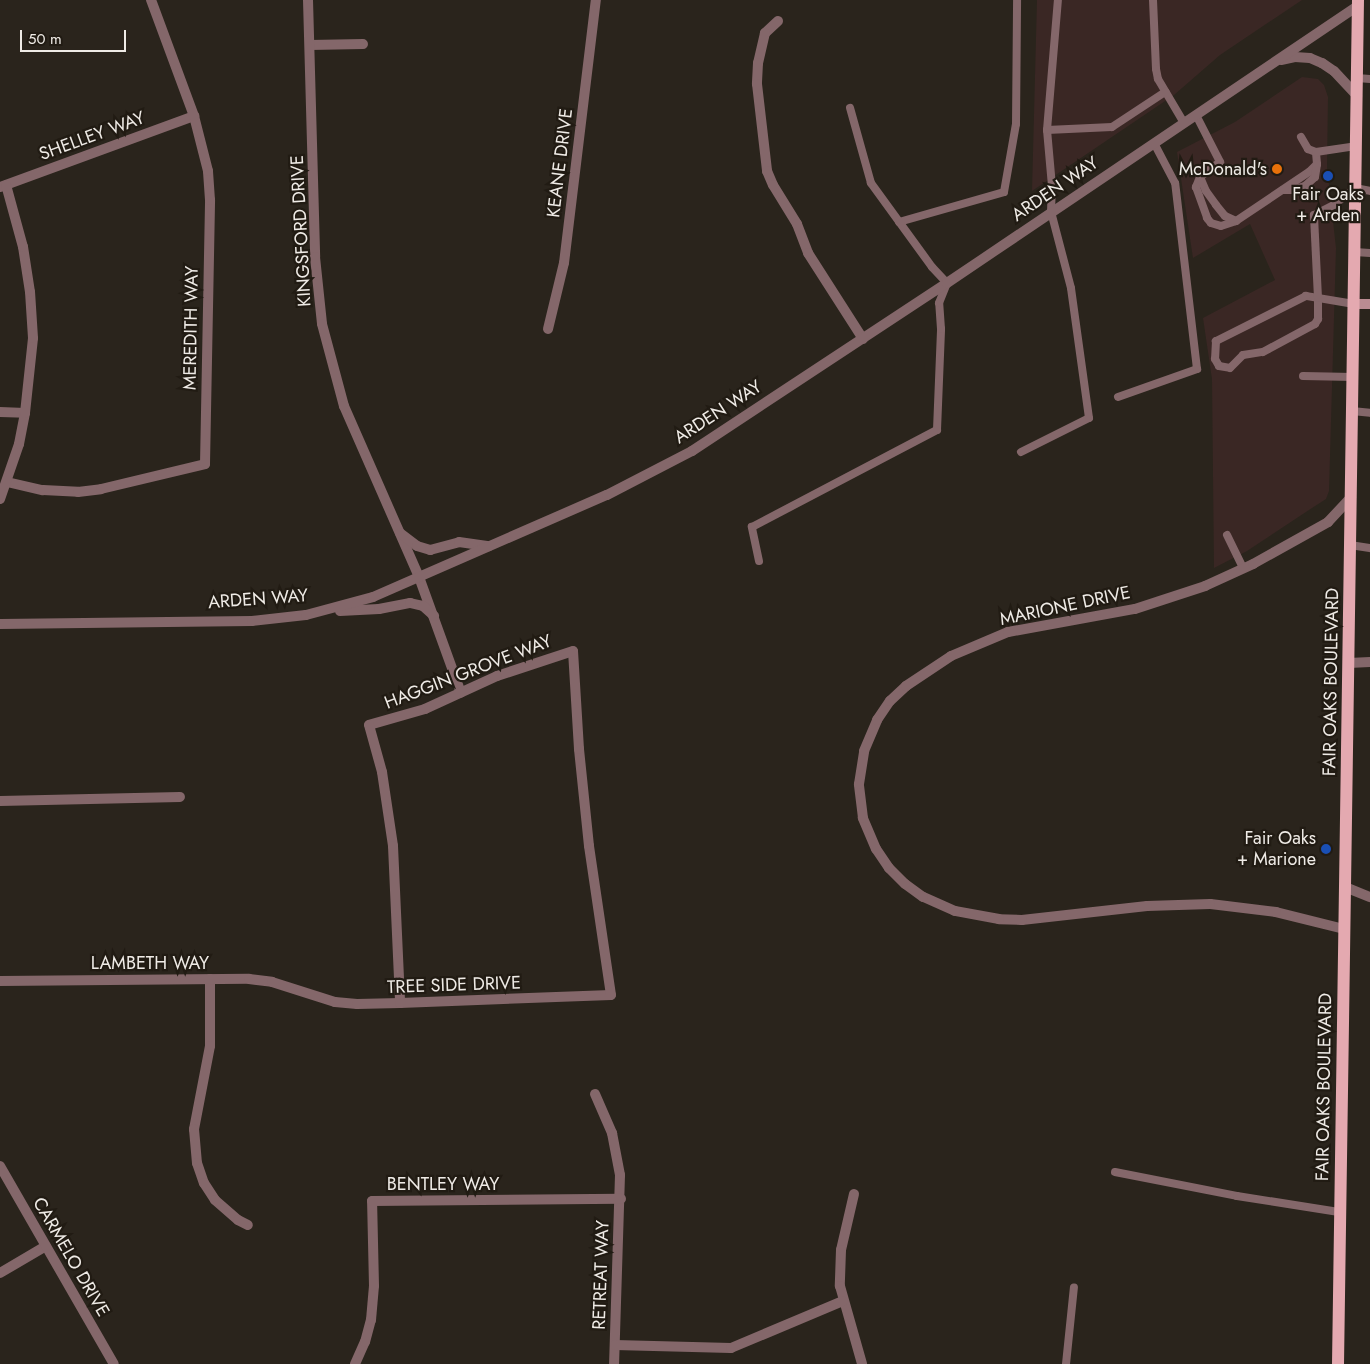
<!DOCTYPE html>
<html>
<head>
<meta charset="utf-8">
<style>
	body { margin:0 }
	#map { position:relative; width:1370px; height:1364px; overflow:hidden; background:#2a241c; font-family:Jost,sans-serif }
	div>[style] { position:absolute }
	.commercial>* { inset:0; background:#3a2724 }
	.service>* { height:8px; margin:-4px; padding:0 4px; transform-origin:4px; border-radius:4px; background:#84676a }
	.minor>* { height:10px; margin:-5px; padding:0 5px; transform-origin:5px; border-radius:5px; background:#84676a }
	.tertiary>* { height:10px; margin:-5px; padding:0 5px; transform-origin:5px; border-radius:5px; background:#84676a }
	.secondary>* { height:10px; margin:-5px; padding:0 5px; transform-origin:5px; border-radius:5px; background:#ba8c92 }
	.primary>* { height:12px; margin:-6px; padding:0 6px; transform-origin:6px; border-radius:6px; background:#e4a9b0 }
	.dots>* { width:14px; height:14px; translate:-50% -50%; box-sizing:border-box; border:2px solid #211b13; border-radius:50% }
	span { translate:-50% -50%; white-space:nowrap; text-align:center; line-height:1.15; -webkit-text-stroke:4.5px #211b13; paint-order:stroke }
	.street-label { font-size:18px; color:#efebe6 }
	.poi-label { font-size:18px; color:#efebe6 }
	.right { translate:-100% -50%; text-align:right }
	.scale { position:absolute; left:20px; top:30px; width:106px; height:22px; box-sizing:border-box; border:2px solid #efebe6; border-top:0; padding-left:6px; font-size:15px; line-height:18px; white-space:nowrap; color:#efebe6; -webkit-text-stroke:4px #211b13; paint-order:stroke }
</style>
</head>
<body>
<div id="map">
	<div class="commercial">
		<i style="clip-path:polygon(1037px 0,1302px 0,1220px 55px,1174px 95px,1032px 191px)"></i>
		<i style="clip-path:polygon(1302px 77px,1318px 79px,1324px 85px,1328px 97px,1327px 167px,1336px 248px,1329px 491px,1326px 499px,1312px 508px,1247px 551px,1214px 568px,1212px 379px,1203px 318px,1275px 280px,1250px 224px,1193px 258px,1177px 152px,1235px 122px)"></i>
	</div>
	<div class="service">
		<i style="left:1153px;top:0;width:69px;rotate:87.5deg"></i>
		<i style="left:1156px;top:69px;width:10px;rotate:79deg"></i>
		<i style="left:1158px;top:79px;width:51px;rotate:59.4deg"></i>
		<i style="left:1357px;top:78px;width:13px;rotate:4deg"></i>
		<i style="left:1196px;top:115px;width:53px;rotate:62.9deg"></i>
		<i style="left:1220px;top:162px;width:25px;rotate:143deg"></i>
		<i style="left:1200px;top:177px;width:11px;rotate:112deg"></i>
		<i style="left:1196px;top:187px;width:33px;rotate:70deg"></i>
		<i style="left:1207px;top:218px;width:6px;rotate:51deg"></i>
		<i style="left:1211px;top:223px;width:10px;rotate:17deg"></i>
		<i style="left:1221px;top:226px;width:16px;rotate:-18deg"></i>
		<i style="left:1236px;top:221px;width:88px;rotate:-33.9deg"></i>
		<i style="left:1309px;top:172px;width:11px;rotate:-45deg"></i>
		<i style="left:1317px;top:164px;width:12px;rotate:-95deg"></i>
		<i style="left:1047px;top:130px;width:65px;rotate:-2.6deg"></i>
		<i style="left:1112px;top:127px;width:64px;rotate:-33.4deg"></i>
		<i style="left:1301px;top:137px;width:14px;rotate:60deg"></i>
		<i style="left:1308px;top:149px;width:9px;rotate:21deg"></i>
		<i style="left:1316px;top:152px;width:40px;rotate:-8.5deg"></i>
		<i style="left:1200px;top:177px;width:15px;rotate:67deg"></i>
		<i style="left:1206px;top:191px;width:17px;rotate:54deg"></i>
		<i style="left:1216px;top:205px;width:14px;rotate:51deg"></i>
		<i style="left:1225px;top:216px;width:12px;rotate:24deg"></i>
		<i style="left:1283px;top:190px;width:9px"></i>
		<i style="left:1292px;top:190px;width:14px;rotate:-17deg"></i>
		<i style="left:1305px;top:186px;width:13px;rotate:-42deg"></i>
		<i style="left:1315px;top:177px;width:13px;rotate:-81deg"></i>
		<i style="left:899px;top:222px;width:109px;rotate:-15.9deg"></i>
		<i style="left:1004px;top:192px;width:69px;rotate:-80deg"></i>
		<i style="left:1016px;top:124px;width:124px;rotate:-89.5deg"></i>
		<i style="left:1355px;top:252px;width:15px;rotate:4deg"></i>
		<i style="left:1354px;top:304px;width:49px;rotate:-170.5deg"></i>
		<i style="left:1306px;top:296px;width:101px;rotate:153.4deg"></i>
		<i style="left:1216px;top:341px;width:18px;rotate:93deg"></i>
		<i style="left:1215px;top:359px;width:8px;rotate:60deg"></i>
		<i style="left:1219px;top:366px;width:11px;rotate:10deg"></i>
		<i style="left:1230px;top:368px;width:18px;rotate:-45deg"></i>
		<i style="left:1243px;top:355px;width:20px;rotate:-9deg"></i>
		<i style="left:1263px;top:352px;width:59px;rotate:-28.3deg"></i>
		<i style="left:1315px;top:324px;width:6px;rotate:-59deg"></i>
		<i style="left:1318px;top:319px;width:21px;rotate:-90deg"></i>
		<i style="left:1318px;top:298px;width:83px;rotate:-92.8deg"></i>
		<i style="left:1314px;top:215px;width:22px;rotate:-27deg"></i>
		<i style="left:1334px;top:205px;width:27px;rotate:-39deg"></i>
		<i style="left:1355px;top:188px;width:15px;rotate:11deg"></i>
		<i style="left:1303px;top:376px;width:50px;rotate:1.1deg"></i>
		<i style="left:1118px;top:397px;width:84px;rotate:-19.5deg"></i>
		<i style="left:1197px;top:369px;width:187px;rotate:-96.7deg"></i>
		<i style="left:1175px;top:183px;width:45px;rotate:-117.7deg"></i>
		<i style="left:1352px;top:411px;width:18px;rotate:6deg"></i>
		<i style="left:1021px;top:452px;width:76px;rotate:-26.6deg"></i>
		<i style="left:1089px;top:418px;width:131px;rotate:-97.9deg"></i>
		<i style="left:1071px;top:288px;width:79px;rotate:-104.7deg"></i>
		<i style="left:1051px;top:212px;width:26px;rotate:-88deg"></i>
		<i style="left:1052px;top:186px;width:56px;rotate:-95.1deg"></i>
		<i style="left:1047px;top:130px;width:130px;rotate:-85.2deg"></i>
		<i style="left:1227px;top:535px;width:37px;rotate:64deg"></i>
		<i style="left:1350px;top:545px;width:20px;rotate:9deg"></i>
		<i style="left:759px;top:561px;width:35px;rotate:-102deg"></i>
		<i style="left:752px;top:527px;width:209px;rotate:-27.7deg"></i>
		<i style="left:937px;top:430px;width:101px;rotate:-87.7deg"></i>
		<i style="left:941px;top:329px;width:26px;rotate:-94deg"></i>
		<i style="left:939px;top:303px;width:22px;rotate:-68deg"></i>
		<i style="left:947px;top:283px;width:22px;rotate:-133deg"></i>
		<i style="left:932px;top:267px;width:104px;rotate:-126deg"></i>
		<i style="left:871px;top:183px;width:78px;rotate:-105.6deg"></i>
		<i style="left:1115px;top:1172px;width:124px;rotate:11.1deg"></i>
		<i style="left:1237px;top:1196px;width:103px;rotate:8.9deg"></i>
		<i style="left:1066px;top:1364px;width:77px;rotate:-84.1deg"></i>
	</div>
	<div class="minor">
		<i style="left:778px;top:21px;width:18px;rotate:137deg"></i>
		<i style="left:765px;top:33px;width:31px;rotate:103deg"></i>
		<i style="left:758px;top:63px;width:21px;rotate:93deg"></i>
		<i style="left:757px;top:84px;width:88px;rotate:83.4deg"></i>
		<i style="left:767px;top:171px;width:15px;rotate:67deg"></i>
		<i style="left:773px;top:185px;width:46px;rotate:58.4deg"></i>
		<i style="left:797px;top:224px;width:31px;rotate:69deg"></i>
		<i style="left:808px;top:253px;width:102px;rotate:57.4deg"></i>
		<i style="left:310px;top:45px;width:53px;rotate:-1.1deg"></i>
		<i style="left:0;top:187px;width:207px;rotate:-20.1deg"></i>
		<i style="left:548px;top:329px;width:68px;rotate:-76.4deg"></i>
		<i style="left:564px;top:263px;width:265px;rotate:-83.1deg"></i>
		<i style="left:0;top:412px;width:25px;rotate:2deg"></i>
		<i style="left:7px;top:482px;width:37px;rotate:13deg"></i>
		<i style="left:43px;top:490px;width:35px;rotate:3deg"></i>
		<i style="left:78px;top:492px;width:23px;rotate:-7deg"></i>
		<i style="left:101px;top:489px;width:107px;rotate:-13.5deg"></i>
		<i style="left:205px;top:464px;width:264px;rotate:-88.9deg"></i>
		<i style="left:210px;top:200px;width:29px;rotate:-94deg"></i>
		<i style="left:208px;top:171px;width:57px;rotate:-104.3deg"></i>
		<i style="left:194px;top:116px;width:124px;rotate:-110.3deg"></i>
		<i style="left:0;top:499px;width:58px;rotate:-70.9deg"></i>
		<i style="left:19px;top:444px;width:32px;rotate:-79deg"></i>
		<i style="left:25px;top:413px;width:75px;rotate:-83.9deg"></i>
		<i style="left:33px;top:338px;width:46px;rotate:-93.7deg"></i>
		<i style="left:30px;top:292px;width:46px;rotate:-98.8deg"></i>
		<i style="left:23px;top:247px;width:64px;rotate:-105.3deg"></i>
		<i style="left:419px;top:577px;width:123px;rotate:70.1deg"></i>
		<i style="left:1349px;top:663px;width:21px;rotate:-3deg"></i>
		<i style="left:0;top:801px;width:180px;rotate:-1.3deg"></i>
		<i style="left:1345px;top:887px;width:27px;rotate:22deg"></i>
		<i style="left:1344px;top:929px;width:70px;rotate:-166deg"></i>
		<i style="left:1276px;top:912px;width:66px;rotate:-173.1deg"></i>
		<i style="left:1210px;top:904px;width:63px;rotate:178.2deg"></i>
		<i style="left:1147px;top:906px;width:126px;rotate:173.6deg"></i>
		<i style="left:1022px;top:920px;width:23px;rotate:-178deg"></i>
		<i style="left:999px;top:919px;width:45px;rotate:-169.7deg"></i>
		<i style="left:955px;top:911px;width:35px;rotate:-156deg"></i>
		<i style="left:923px;top:897px;width:22px;rotate:-144deg"></i>
		<i style="left:905px;top:884px;width:23px;rotate:-135deg"></i>
		<i style="left:889px;top:868px;width:23px;rotate:-124deg"></i>
		<i style="left:876px;top:849px;width:34px;rotate:-113deg"></i>
		<i style="left:863px;top:818px;width:34px;rotate:-97deg"></i>
		<i style="left:859px;top:784px;width:33px;rotate:-81deg"></i>
		<i style="left:864px;top:751px;width:34px;rotate:-67deg"></i>
		<i style="left:877px;top:720px;width:23px;rotate:-56deg"></i>
		<i style="left:890px;top:701px;width:22px;rotate:-43deg"></i>
		<i style="left:906px;top:686px;width:54px;rotate:-33.7deg"></i>
		<i style="left:951px;top:656px;width:62px;rotate:-22.8deg"></i>
		<i style="left:1008px;top:632px;width:129px;rotate:-10.3deg"></i>
		<i style="left:1135px;top:609px;width:74px;rotate:-18.2deg"></i>
		<i style="left:1205px;top:586px;width:53px;rotate:-24.6deg"></i>
		<i style="left:1253px;top:564px;width:86px;rotate:-29.2deg"></i>
		<i style="left:1328px;top:522px;width:34px;rotate:-47deg"></i>
		<i style="left:210px;top:979px;width:67px;rotate:90deg"></i>
		<i style="left:210px;top:1046px;width:85px;rotate:100.9deg"></i>
		<i style="left:194px;top:1129px;width:34px;rotate:85deg"></i>
		<i style="left:197px;top:1163px;width:21px;rotate:71deg"></i>
		<i style="left:204px;top:1183px;width:20px;rotate:57deg"></i>
		<i style="left:215px;top:1200px;width:30px;rotate:41deg"></i>
		<i style="left:238px;top:1220px;width:11px;rotate:27deg"></i>
		<i style="left:0;top:981px;width:249px;rotate:-0.5deg"></i>
		<i style="left:249px;top:979px;width:23px;rotate:7deg"></i>
		<i style="left:272px;top:982px;width:66px;rotate:17.6deg"></i>
		<i style="left:335px;top:1002px;width:22px;rotate:5deg"></i>
		<i style="left:357px;top:1004px;width:43px;rotate:-1.3deg"></i>
		<i style="left:400px;top:1003px;width:211px;rotate:-2.2deg"></i>
		<i style="left:611px;top:995px;width:151px;rotate:-98.4deg"></i>
		<i style="left:589px;top:846px;width:98px;rotate:-95.9deg"></i>
		<i style="left:579px;top:749px;width:98px;rotate:-93.5deg"></i>
		<i style="left:573px;top:651px;width:80px;rotate:161.8deg"></i>
		<i style="left:497px;top:676px;width:79px;rotate:155.4deg"></i>
		<i style="left:425px;top:709px;width:58px;rotate:164.1deg"></i>
		<i style="left:369px;top:725px;width:49px;rotate:74.5deg"></i>
		<i style="left:382px;top:772px;width:75px;rotate:81.5deg"></i>
		<i style="left:393px;top:846px;width:157px;rotate:87.4deg"></i>
		<i style="left:595px;top:1094px;width:43px;rotate:66.4deg"></i>
		<i style="left:612px;top:1133px;width:43px;rotate:79.2deg"></i>
		<i style="left:620px;top:1175px;width:189px;rotate:91.8deg"></i>
		<i style="left:854px;top:1194px;width:57px;rotate:103.1deg"></i>
		<i style="left:841px;top:1250px;width:36px;rotate:92deg"></i>
		<i style="left:840px;top:1286px;width:81px;rotate:74.2deg"></i>
		<i style="left:0;top:1273px;width:53px;rotate:-30.4deg"></i>
		<i style="left:615px;top:1345px;width:116px;rotate:1.5deg"></i>
		<i style="left:731px;top:1348px;width:121px;rotate:-22.8deg"></i>
		<i style="left:355px;top:1364px;width:24px;rotate:-66deg"></i>
		<i style="left:365px;top:1342px;width:23px;rotate:-75deg"></i>
		<i style="left:371px;top:1320px;width:34px;rotate:-85deg"></i>
		<i style="left:374px;top:1286px;width:85px;rotate:-91.3deg"></i>
		<i style="left:372px;top:1201px;width:249px;rotate:-0.5deg"></i>
	</div>
	<div class="tertiary">
		<i style="left:308px;top:0;width:257px;rotate:88.4deg"></i>
		<i style="left:315px;top:257px;width:67px;rotate:84deg"></i>
		<i style="left:322px;top:324px;width:85px;rotate:75deg"></i>
		<i style="left:344px;top:406px;width:187px;rotate:66.3deg"></i>
		<i style="left:1281px;top:60px;width:14px;rotate:-12deg"></i>
		<i style="left:1295px;top:57px;width:15px;rotate:4deg"></i>
		<i style="left:1310px;top:58px;width:13px;rotate:23deg"></i>
		<i style="left:1322px;top:63px;width:14px;rotate:34deg"></i>
		<i style="left:1334px;top:71px;width:34px;rotate:47deg"></i>
		<i style="left:400px;top:533px;width:21px;rotate:37deg"></i>
		<i style="left:417px;top:546px;width:14px;rotate:17deg"></i>
		<i style="left:430px;top:550px;width:30px;rotate:-15deg"></i>
		<i style="left:459px;top:542px;width:30px;rotate:8deg"></i>
		<i style="left:340px;top:611px;width:39px;rotate:-3deg"></i>
		<i style="left:379px;top:609px;width:32px;rotate:-11deg"></i>
		<i style="left:410px;top:603px;width:13px;rotate:13deg"></i>
		<i style="left:423px;top:606px;width:15px;rotate:42deg"></i>
		<i style="left:0;top:624px;width:252px;rotate:-0.7deg"></i>
		<i style="left:252px;top:621px;width:54px;rotate:-6.3deg"></i>
		<i style="left:306px;top:615px;width:69px;rotate:-15deg"></i>
		<i style="left:373px;top:597px;width:255px;rotate:-23.6deg"></i>
		<i style="left:607px;top:495px;width:96px;rotate:-27.4deg"></i>
		<i style="left:692px;top:451px;width:305px;rotate:-33.4deg"></i>
		<i style="left:947px;top:283px;width:496px;rotate:-34deg"></i>
		<i style="left:0;top:1166px;width:228px;rotate:60.1deg"></i>
	</div>
	<div class="secondary">
		<i style="left:1354px;top:304px;width:16px"></i>
	</div>
	<div class="primary">
		<i style="left:1338px;top:1364px;width:1364px;rotate:-89.16deg"></i>
	</div>
	<div class="dots">
		<i style="left:1277px;top:169px;background:#e8710a"></i>
		<i style="left:1328px;top:176px;background:#1a4fb4"></i>
		<i style="left:1326px;top:849px;background:#1a4fb4"></i>
	</div>
	<div class="street-label">
		<span style="left:92px;top:136px;rotate:-20deg">SHELLEY WAY</span>
		<span style="left:560px;top:163px;rotate:-83deg">KEANE DRIVE</span>
		<span style="left:1055px;top:189px;rotate:-34deg">ARDEN WAY</span>
		<span style="left:301px;top:231px;rotate:-93deg">KINGSFORD DRIVE</span>
		<span style="left:191px;top:328px;rotate:-89deg">MEREDITH WAY</span>
		<span style="left:718px;top:412px;rotate:-33deg">ARDEN WAY</span>
		<span style="left:258px;top:599px;rotate:-4deg">ARDEN WAY</span>
		<span style="left:1065px;top:606px;rotate:-12deg">MARIONE DRIVE</span>
		<span style="left:468px;top:672px;rotate:-21deg">HAGGIN GROVE WAY</span>
		<span style="left:1331px;top:682px;rotate:-89deg">FAIR OAKS BOULEVARD</span>
		<span style="left:150px;top:963px">LAMBETH WAY</span>
		<span style="left:454px;top:985px;rotate:-2deg">TREE SIDE DRIVE</span>
		<span style="left:1324px;top:1087px;rotate:-89deg">FAIR OAKS BOULEVARD</span>
		<span style="left:443px;top:1184px">BENTLEY WAY</span>
		<span style="left:71px;top:1257px;rotate:60deg">CARMELO DRIVE</span>
		<span style="left:601px;top:1275px;rotate:-88deg">RETREAT WAY</span>
	</div>
	<div class="poi-label">
		<span class="right" style="left:1267px;top:169px">McDonald's</span>
		<span style="left:1328px;top:205px">Fair Oaks<br>+ Arden</span>
		<span class="right" style="left:1316px;top:849px">Fair Oaks<br>+ Marione</span>
	</div>
	<div class="scale">50 m</div>
</div>
</body>
</html>
